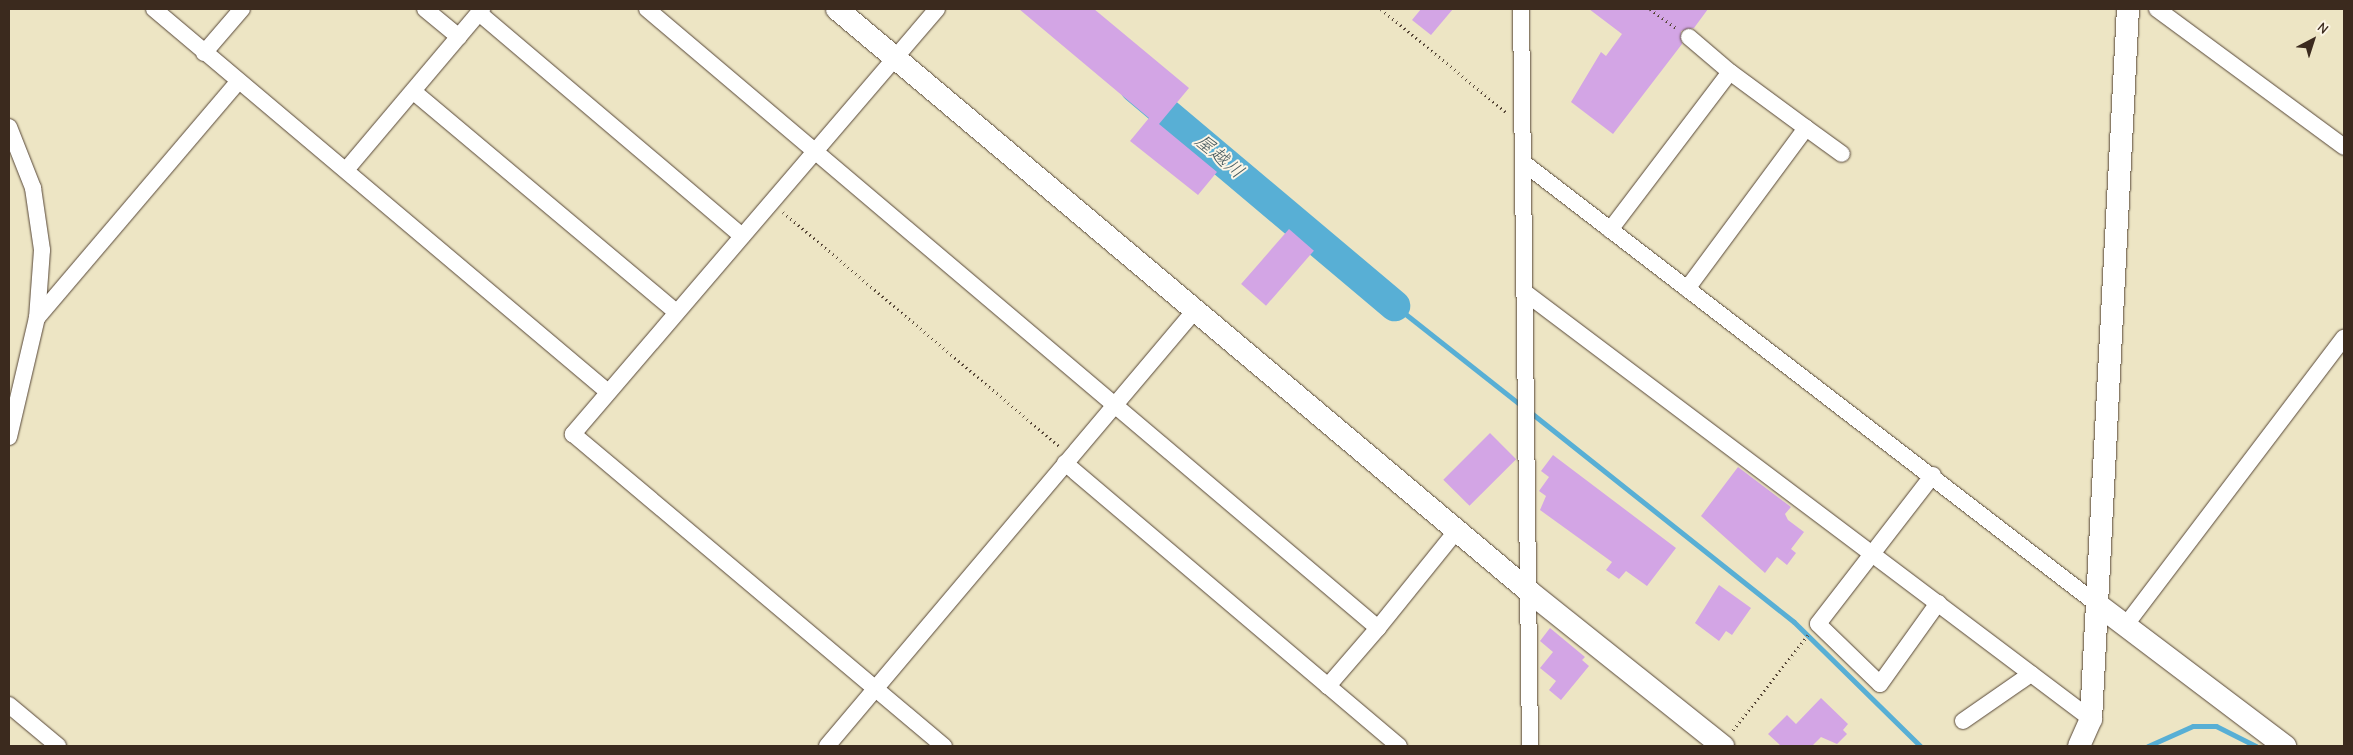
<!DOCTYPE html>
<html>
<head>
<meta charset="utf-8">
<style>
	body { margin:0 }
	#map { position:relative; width:2353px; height:755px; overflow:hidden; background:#ede5c4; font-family:"Comic Neue","Klee One",sans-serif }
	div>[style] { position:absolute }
	.stream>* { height:5px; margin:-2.5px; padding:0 2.5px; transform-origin:2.5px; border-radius:2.5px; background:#58afd5 }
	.river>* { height:31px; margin:-15.5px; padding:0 15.5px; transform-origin:15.5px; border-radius:15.5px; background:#58afd5 }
	.building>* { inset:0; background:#d3a5e5; transform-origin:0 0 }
	.path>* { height:3px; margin-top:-1.5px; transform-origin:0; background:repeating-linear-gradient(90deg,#564637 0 1px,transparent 0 5px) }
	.roads { filter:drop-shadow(0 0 1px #564637) drop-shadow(0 0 1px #564637) }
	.street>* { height:16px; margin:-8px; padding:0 8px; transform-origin:8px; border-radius:8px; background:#fff }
	.secondary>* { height:22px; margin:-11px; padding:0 11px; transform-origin:11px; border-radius:11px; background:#fff }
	span { translate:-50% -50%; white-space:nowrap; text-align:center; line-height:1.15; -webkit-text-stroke:4px #fcf5e5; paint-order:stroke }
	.water-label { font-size:19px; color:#45595e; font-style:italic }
	.frame { position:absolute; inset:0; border:10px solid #3b2a1e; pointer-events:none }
	.north { position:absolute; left:2288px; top:15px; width:50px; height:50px; -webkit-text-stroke:4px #fcf5e5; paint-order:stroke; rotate:40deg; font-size:14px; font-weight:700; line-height:20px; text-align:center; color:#3b2a1e }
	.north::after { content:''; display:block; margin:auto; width:18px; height:22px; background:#3b2a1e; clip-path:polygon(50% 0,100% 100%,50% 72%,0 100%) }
</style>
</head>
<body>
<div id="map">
	<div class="stream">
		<i style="left:1394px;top:305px;width:164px;rotate:38.3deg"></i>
		<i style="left:1530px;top:412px;width:337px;rotate:38.5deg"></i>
		<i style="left:1794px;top:622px;width:177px;rotate:44.5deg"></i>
		<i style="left:2148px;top:746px;width:49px;rotate:-24deg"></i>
		<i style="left:2193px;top:726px;width:23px"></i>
		<i style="left:2216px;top:726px;width:45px;rotate:26.6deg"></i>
	</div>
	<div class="river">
		<i style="left:1135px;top:87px;width:339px;rotate:40.1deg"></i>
	</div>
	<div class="building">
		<i style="clip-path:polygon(1019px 9px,1094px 9px,1189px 88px,1159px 124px,1217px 172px,1198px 195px,1130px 141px,1149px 118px)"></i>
		<i style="clip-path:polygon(1421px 9px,1453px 9px,1431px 35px,1412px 20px)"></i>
		<i style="clip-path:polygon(1589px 9px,1708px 9px,1694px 28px,1681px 31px,1682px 44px,1613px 134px,1571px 102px,1601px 52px,1606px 56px,1622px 34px)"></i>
		<i style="left:1289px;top:229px;width:33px;height:73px;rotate:41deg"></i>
		<i style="left:1490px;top:433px;width:37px;height:66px;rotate:45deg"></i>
		<i style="clip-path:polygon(1553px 455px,1676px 548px,1647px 586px,1626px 571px,1619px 579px,1606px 570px,1612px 562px,1540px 510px,1546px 496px,1539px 491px,1549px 477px,1541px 471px)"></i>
		<i style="clip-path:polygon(1738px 467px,1791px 507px,1785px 514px,1788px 520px,1804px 532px,1791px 549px,1796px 553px,1787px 565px,1777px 557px,1765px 573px,1701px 516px)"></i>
		<i style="clip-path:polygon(1719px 585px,1751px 608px,1732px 635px,1726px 631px,1719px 641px,1695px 623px)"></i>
		<i style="clip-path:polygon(1550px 628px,1585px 657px,1582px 660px,1589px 666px,1561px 700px,1549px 690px,1556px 681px,1540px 668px,1553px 652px,1540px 641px)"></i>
		<i style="clip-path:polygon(1821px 698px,1848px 724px,1843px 730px,1847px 734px,1837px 744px,1821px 737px,1812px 746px,1781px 746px,1768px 734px,1787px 715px,1796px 724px)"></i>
	</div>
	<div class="path">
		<i style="left:1381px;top:9px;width:162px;rotate:39.5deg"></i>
		<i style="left:1650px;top:9px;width:32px;rotate:36deg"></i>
		<i style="left:783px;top:212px;width:362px;rotate:40.3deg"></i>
		<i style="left:1733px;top:730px;width:121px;rotate:-51.7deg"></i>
	</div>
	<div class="roads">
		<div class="street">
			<i style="left:154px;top:9px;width:594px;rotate:40.15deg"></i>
			<i style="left:425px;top:9px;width:44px;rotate:39.5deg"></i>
			<i style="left:647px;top:9px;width:958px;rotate:40.26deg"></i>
			<i style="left:1378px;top:628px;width:77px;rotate:130.8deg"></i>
			<i style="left:1328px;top:686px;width:93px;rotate:40.2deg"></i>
			<i style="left:937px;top:9px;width:560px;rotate:130.58deg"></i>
			<i style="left:573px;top:434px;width:485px;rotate:40.1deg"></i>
			<i style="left:1521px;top:9px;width:737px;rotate:89.3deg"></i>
			<i style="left:2157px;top:9px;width:232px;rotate:36.4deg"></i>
			<i style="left:479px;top:13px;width:345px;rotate:40.3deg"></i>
			<i style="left:1689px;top:37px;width:54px;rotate:40.5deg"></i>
			<i style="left:204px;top:53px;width:58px;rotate:-49.2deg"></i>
			<i style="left:414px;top:92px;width:342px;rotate:40deg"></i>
			<i style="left:9px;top:127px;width:66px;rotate:68.5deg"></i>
			<i style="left:33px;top:188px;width:63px;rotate:81.7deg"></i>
			<i style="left:42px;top:250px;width:68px;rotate:94.2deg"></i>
			<i style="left:1806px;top:128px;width:44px;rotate:35.8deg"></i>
			<i style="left:1525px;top:164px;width:722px;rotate:37.57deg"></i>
			<i style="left:346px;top:170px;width:211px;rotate:-49.8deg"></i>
			<i style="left:1610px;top:230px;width:198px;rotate:-52.8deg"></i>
			<i style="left:1730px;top:72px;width:94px;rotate:36.4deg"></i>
			<i style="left:1806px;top:128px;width:200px;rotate:126.5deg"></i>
			<i style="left:1527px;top:294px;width:706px;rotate:37deg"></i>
			<i style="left:9px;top:437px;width:122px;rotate:-76.8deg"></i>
			<i style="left:37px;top:318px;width:311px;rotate:-49.6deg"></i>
			<i style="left:1065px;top:463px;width:345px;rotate:40.3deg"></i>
			<i style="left:1933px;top:475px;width:188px;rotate:127.7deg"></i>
			<i style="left:1818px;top:624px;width:86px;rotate:44.1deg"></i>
			<i style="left:1880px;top:684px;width:100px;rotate:-54.4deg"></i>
			<i style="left:2125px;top:626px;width:362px;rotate:-52.8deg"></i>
			<i style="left:1378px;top:628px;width:126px;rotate:-51.1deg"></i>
			<i style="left:9px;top:705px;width:64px;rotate:39.9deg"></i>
			<i style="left:1963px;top:721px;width:83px;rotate:-34.7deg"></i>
			<i style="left:827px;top:746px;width:572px;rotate:-49.82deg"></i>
		</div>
		<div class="secondary">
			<i style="left:837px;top:9px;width:907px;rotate:40.08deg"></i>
			<i style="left:1531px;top:593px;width:246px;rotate:38.6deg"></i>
			<i style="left:2097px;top:604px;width:236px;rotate:37.1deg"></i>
			<i style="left:2079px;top:746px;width:30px;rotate:-66deg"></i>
			<i style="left:2091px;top:719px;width:711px;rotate:-87.02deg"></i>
		</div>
	</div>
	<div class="water-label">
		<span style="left:1219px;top:157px;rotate:40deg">屋越川</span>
	</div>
	<div class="frame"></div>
	<div class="north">N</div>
</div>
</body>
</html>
